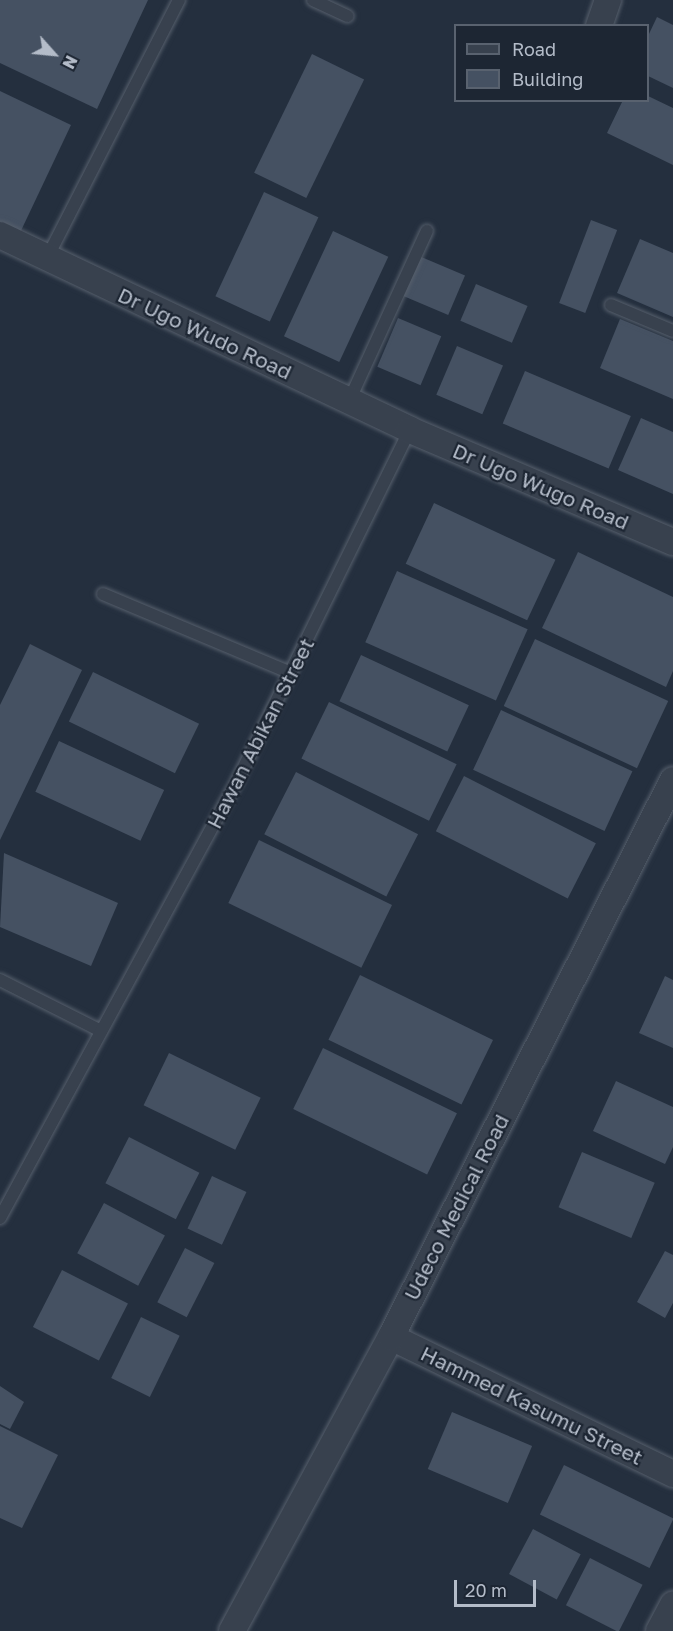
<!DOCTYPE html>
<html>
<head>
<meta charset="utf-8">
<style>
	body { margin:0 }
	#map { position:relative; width:673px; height:1631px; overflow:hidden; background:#242f3e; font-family:"Golos Text",sans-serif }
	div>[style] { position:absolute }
	.building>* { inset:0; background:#455162; transform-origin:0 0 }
	.roads { filter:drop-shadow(0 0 2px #565f6c) drop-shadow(0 0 2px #565f6c) }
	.lane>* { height:12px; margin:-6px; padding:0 6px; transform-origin:6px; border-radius:6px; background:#38414e }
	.street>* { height:26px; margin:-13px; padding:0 13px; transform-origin:13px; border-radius:13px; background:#38414e }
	span { translate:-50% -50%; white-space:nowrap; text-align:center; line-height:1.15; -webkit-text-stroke:4.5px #1d2633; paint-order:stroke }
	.street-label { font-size:21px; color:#b4bcc9 }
	.legend { position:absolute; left:454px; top:24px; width:195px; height:78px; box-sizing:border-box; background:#1d2633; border:2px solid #59626f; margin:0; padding:8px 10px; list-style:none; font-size:18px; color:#b4bcc9 }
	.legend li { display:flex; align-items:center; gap:12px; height:30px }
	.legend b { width:30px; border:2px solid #59626f }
	.north { position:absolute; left:24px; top:24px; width:60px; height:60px; -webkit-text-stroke:4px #1d2633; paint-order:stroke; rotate:117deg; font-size:16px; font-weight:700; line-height:24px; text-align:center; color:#b4bcc9 }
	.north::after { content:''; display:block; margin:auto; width:21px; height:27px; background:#b4bcc9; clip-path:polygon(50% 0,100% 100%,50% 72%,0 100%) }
	.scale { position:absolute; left:454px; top:1580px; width:82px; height:27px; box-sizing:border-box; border:3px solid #b4bcc9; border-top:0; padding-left:8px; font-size:18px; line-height:21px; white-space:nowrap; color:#b4bcc9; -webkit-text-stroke:4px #1d2633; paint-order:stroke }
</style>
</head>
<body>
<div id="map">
	<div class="building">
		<i style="clip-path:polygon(0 0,148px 0,97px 109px,0 63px)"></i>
		<i style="clip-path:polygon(657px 17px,673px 25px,673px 88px,648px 76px,648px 36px)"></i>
		<i style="left:312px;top:54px;width:58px;height:132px;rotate:26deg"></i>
		<i style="clip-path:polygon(0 91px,71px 125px,18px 237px,0 229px)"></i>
		<i style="clip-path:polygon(648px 96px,673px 108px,673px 165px,607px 133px,623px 100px,648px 100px)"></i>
		<i style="left:264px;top:192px;width:60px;height:115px;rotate:25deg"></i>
		<i style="left:591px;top:220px;width:28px;height:89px;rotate:21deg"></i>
		<i style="left:333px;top:231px;width:61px;height:116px;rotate:25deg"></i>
		<i style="clip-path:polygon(640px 239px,673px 253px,673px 317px,617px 293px)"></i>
		<i style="left:419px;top:256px;width:50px;height:43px;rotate:23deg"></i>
		<i style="left:476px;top:284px;width:56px;height:40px;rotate:23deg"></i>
		<i style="left:398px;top:318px;width:47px;height:53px;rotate:23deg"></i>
		<i style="clip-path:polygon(620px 319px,673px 341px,673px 399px,600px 368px)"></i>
		<i style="left:457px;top:346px;width:50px;height:53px;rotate:23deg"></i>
		<i style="left:525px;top:371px;width:115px;height:57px;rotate:23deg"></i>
		<i style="clip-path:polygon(641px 418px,673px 432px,673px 494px,618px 470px)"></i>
		<i style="left:434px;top:503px;width:134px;height:67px;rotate:25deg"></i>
		<i style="clip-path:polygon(578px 552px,673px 597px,673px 671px,666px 687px,542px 628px)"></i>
		<i style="left:397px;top:571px;width:143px;height:78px;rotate:24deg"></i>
		<i style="left:535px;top:639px;width:147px;height:74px;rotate:25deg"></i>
		<i style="clip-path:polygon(30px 644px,82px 670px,0 840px,0 705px)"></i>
		<i style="left:361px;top:655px;width:119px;height:51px;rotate:25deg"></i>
		<i style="left:93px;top:672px;width:118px;height:55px;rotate:26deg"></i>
		<i style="left:329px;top:702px;width:142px;height:63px;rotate:26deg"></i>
		<i style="left:501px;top:710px;width:145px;height:66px;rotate:25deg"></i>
		<i style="left:59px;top:741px;width:116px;height:56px;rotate:25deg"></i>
		<i style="left:296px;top:772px;width:137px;height:70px;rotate:27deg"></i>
		<i style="left:464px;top:776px;width:148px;height:62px;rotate:27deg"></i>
		<i style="left:259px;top:840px;width:148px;height:70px;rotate:26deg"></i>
		<i style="clip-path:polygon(4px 853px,118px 903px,91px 966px,0 927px)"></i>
		<i style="left:360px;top:975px;width:148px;height:72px;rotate:26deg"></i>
		<i style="clip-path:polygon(665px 976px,673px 980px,673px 1048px,639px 1033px)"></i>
		<i style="left:323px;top:1048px;width:149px;height:68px;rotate:26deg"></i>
		<i style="left:169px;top:1053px;width:102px;height:58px;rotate:26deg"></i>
		<i style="clip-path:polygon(616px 1081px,673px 1107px,673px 1147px,665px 1164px,593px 1131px)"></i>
		<i style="left:129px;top:1137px;width:79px;height:52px;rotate:27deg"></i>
		<i style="left:582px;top:1152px;width:79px;height:60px;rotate:23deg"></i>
		<i style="left:212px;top:1176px;width:38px;height:58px;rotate:25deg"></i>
		<i style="left:104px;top:1203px;width:69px;height:57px;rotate:28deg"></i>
		<i style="left:185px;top:1248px;width:33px;height:61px;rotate:27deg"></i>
		<i style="clip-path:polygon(665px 1251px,673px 1255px,673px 1303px,665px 1318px,637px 1302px)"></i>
		<i style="left:62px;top:1270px;width:74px;height:64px;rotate:27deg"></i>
		<i style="left:141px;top:1317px;width:43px;height:68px;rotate:26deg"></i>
		<i style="clip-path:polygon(0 1386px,24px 1402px,10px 1429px,0 1424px)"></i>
		<i style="left:452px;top:1412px;width:87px;height:62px;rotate:23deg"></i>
		<i style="clip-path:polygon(0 1426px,58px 1455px,22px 1528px,0 1518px)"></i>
		<i style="left:564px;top:1465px;width:122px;height:55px;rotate:26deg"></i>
		<i style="left:533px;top:1529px;width:54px;height:51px;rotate:28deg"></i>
		<i style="left:590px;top:1558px;width:59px;height:53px;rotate:27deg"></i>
	</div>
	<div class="roads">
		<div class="lane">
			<i style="left:313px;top:0;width:38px;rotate:25deg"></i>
			<i style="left:47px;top:258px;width:290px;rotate:-62.9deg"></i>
			<i style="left:611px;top:305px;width:67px;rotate:22.8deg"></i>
			<i style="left:349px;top:401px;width:187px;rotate:-65.4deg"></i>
			<i style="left:103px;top:594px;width:204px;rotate:22.8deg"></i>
			<i style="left:0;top:980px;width:113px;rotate:26.8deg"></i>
			<i style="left:0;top:1218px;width:499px;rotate:-61.5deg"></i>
			<i style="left:238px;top:779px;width:389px;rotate:-63.8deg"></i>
		</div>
		<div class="street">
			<i style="left:599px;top:26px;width:28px;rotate:-71deg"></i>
			<i style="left:0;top:235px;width:454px;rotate:25.4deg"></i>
			<i style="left:410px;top:430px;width:286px;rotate:23.1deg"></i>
			<i style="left:391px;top:1337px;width:314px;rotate:25.9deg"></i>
			<i style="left:232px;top:1631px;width:334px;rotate:-61.6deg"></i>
			<i style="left:391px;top:1337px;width:624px;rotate:-63.15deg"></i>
			<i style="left:659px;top:1631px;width:30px;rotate:-62deg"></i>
		</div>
	</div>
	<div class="street-label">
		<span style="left:205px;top:333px;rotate:25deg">Dr Ugo Wudo Road</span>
		<span style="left:541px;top:486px;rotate:23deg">Dr Ugo Wugo Road</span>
		<span style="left:260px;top:733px;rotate:-63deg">Hawan Abikan Street</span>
		<span style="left:456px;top:1207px;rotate:-63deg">Udeco Medical Road</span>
		<span style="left:532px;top:1405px;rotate:26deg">Hammed Kasumu Street</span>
	</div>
	<ul class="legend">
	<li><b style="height:8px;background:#38414e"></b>Road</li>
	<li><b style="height:16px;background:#455162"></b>Building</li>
	</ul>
	<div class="north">N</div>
	<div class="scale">20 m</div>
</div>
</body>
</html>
